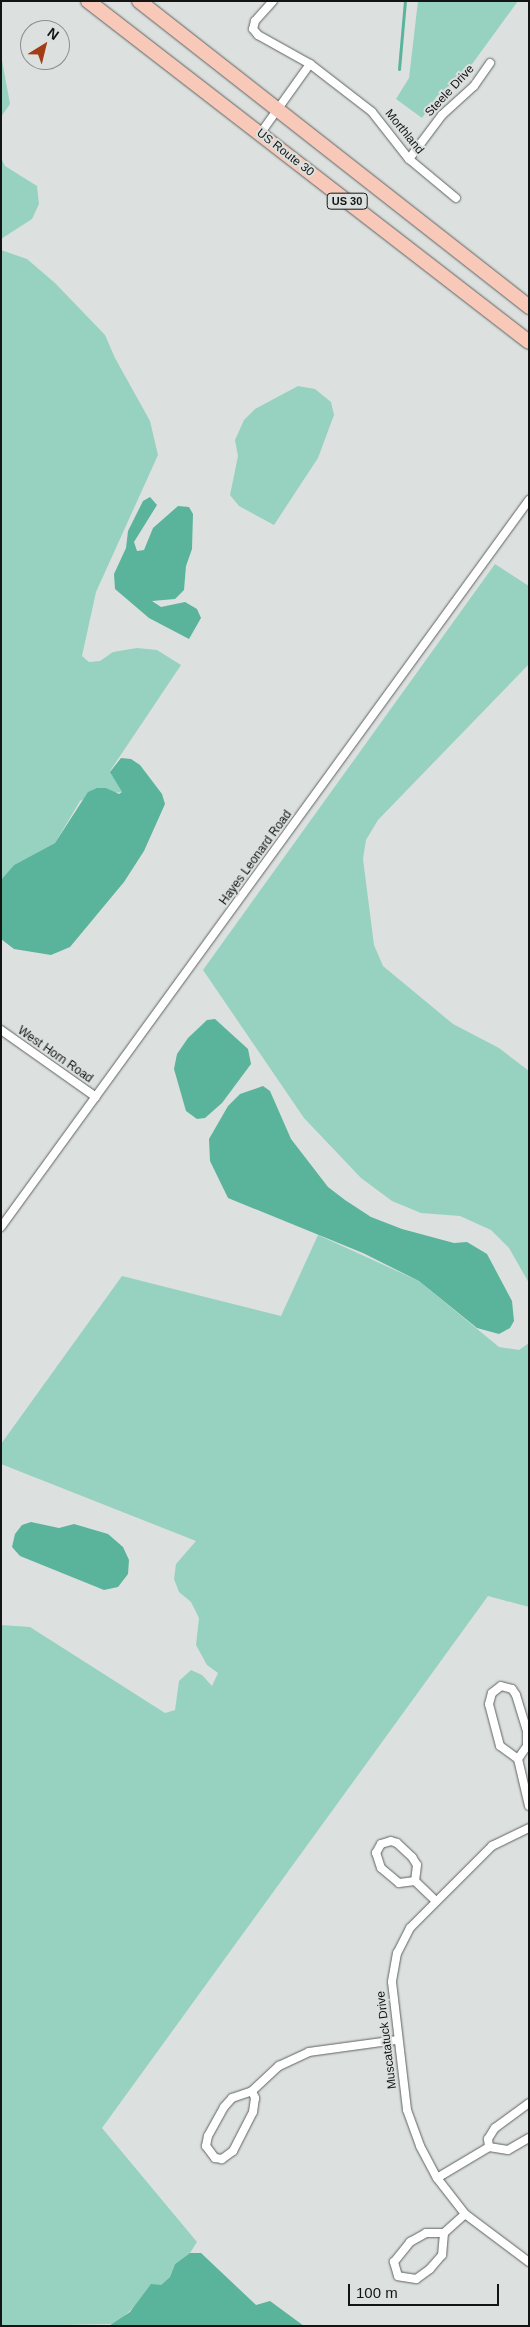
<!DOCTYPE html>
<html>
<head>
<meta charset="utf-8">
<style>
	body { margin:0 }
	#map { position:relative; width:530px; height:2327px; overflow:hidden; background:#dce1df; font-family:Helvetica,sans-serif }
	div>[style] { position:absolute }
	.green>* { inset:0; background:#96d2bf }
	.water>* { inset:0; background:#5ab39b }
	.stream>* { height:3px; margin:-1.5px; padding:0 1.5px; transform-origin:1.5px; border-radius:1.5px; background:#5ab39b }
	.roads { filter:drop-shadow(0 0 1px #5e6260) drop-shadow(0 0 1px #5e6260) }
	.minor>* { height:8px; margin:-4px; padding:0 4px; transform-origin:4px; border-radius:4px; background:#fff }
	.trunk>* { height:14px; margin:-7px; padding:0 7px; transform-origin:7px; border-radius:7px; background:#f8c8b8 }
	span { translate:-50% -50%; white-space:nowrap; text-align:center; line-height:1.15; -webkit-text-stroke:4px #dce1df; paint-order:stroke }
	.shield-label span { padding:1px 4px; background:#dce1df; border:1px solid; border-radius:4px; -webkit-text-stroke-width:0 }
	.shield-label { font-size:11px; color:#131514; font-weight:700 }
	.street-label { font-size:12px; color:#131514 }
	.frame { position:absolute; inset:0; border:2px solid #131514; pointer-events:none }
	.north { position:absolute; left:20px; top:20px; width:50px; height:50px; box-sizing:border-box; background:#dce1df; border:1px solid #8c8f8e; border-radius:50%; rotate:36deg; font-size:14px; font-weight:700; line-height:20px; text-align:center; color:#131514 }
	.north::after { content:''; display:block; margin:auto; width:18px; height:22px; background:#a33d16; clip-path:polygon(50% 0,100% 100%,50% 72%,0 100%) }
	.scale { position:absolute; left:348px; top:2284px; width:151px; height:22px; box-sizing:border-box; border:2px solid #131514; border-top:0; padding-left:6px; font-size:15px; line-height:18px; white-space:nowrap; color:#131514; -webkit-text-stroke:4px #dce1df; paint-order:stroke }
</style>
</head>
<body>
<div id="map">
	<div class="green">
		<i style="clip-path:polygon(418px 1px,518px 1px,467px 71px,437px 96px,422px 118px,396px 99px,409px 78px)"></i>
		<i style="clip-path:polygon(1px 55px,10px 104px,1px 117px)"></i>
		<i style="clip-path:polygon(1px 158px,5px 166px,37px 186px,39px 204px,32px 219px,1px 239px)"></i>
		<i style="clip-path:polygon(1px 250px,27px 259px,55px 283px,105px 335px,115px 358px,150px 421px,158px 455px,96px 592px,82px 656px,89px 662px,100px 661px,113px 652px,137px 648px,157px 650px,181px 665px,110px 771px,122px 792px,114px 793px,106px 788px,80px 801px,55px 843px,14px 865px,1px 881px)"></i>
		<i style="clip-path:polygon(298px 386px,315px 389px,331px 402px,334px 415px,318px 458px,274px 525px,239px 506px,230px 495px,238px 456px,235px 440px,244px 420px,255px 409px)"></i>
		<i style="clip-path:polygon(495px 564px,529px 586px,529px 664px,378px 820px,366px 840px,363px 859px,374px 945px,383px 966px,453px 1024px,499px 1048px,529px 1071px,529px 1283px,509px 1248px,491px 1230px,460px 1216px,421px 1213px,392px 1201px,361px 1178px,304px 1118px,203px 970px)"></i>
		<i style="clip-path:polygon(318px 1235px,419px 1281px,499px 1347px,519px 1350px,529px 1343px,529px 1607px,488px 1596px,102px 2128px,197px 2242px,190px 2253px,175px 2264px,170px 2277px,161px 2285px,151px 2285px,142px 2300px,115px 2324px,1px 2326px,1px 1625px,30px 1627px,165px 1713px,175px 1710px,179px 1681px,191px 1670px,202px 1675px,212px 1686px,218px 1673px,207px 1665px,196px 1645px,199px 1618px,191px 1602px,179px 1592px,174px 1579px,176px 1564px,196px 1541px,1px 1464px,1px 1444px,122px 1276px,281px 1316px)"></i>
	</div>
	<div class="water">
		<i style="clip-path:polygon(150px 497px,157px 505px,134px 542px,137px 551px,144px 550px,153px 528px,178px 506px,189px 507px,193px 514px,192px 549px,186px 566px,184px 590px,175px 599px,152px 601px,161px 607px,185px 602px,197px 609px,201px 618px,189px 639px,149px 618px,115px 589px,114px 574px,126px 548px,128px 531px,143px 501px)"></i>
		<i style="clip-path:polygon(121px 758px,131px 759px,140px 765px,162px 794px,165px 804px,144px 851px,124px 882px,70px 947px,51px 955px,14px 949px,1px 939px,2px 879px,14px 865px,55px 843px,88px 792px,97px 788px,106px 788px,119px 794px,122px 792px,110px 772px)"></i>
		<i style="clip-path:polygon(215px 1019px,248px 1049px,251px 1064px,222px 1103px,205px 1118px,197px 1119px,186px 1111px,174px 1069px,177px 1054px,188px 1038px,207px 1020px)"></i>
		<i style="clip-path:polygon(263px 1086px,270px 1091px,291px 1139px,328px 1187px,345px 1200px,371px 1217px,402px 1229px,454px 1243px,467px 1242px,487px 1254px,512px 1301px,514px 1321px,510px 1328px,499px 1334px,477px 1328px,419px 1281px,363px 1253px,228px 1198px,210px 1161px,209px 1139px,228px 1106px,240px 1094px)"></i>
		<i style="clip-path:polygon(31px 1522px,59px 1528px,74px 1524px,108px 1534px,123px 1547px,129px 1560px,128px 1574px,118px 1587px,104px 1590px,20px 1556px,12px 1547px,15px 1534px,22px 1525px)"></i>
		<i style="clip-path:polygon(190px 2253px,201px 2253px,256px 2305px,270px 2301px,304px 2326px,109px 2326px,130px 2312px,151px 2284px,161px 2285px,170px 2277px,175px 2264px)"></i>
	</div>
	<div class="stream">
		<i style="left:399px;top:69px;width:68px;rotate:-85deg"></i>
	</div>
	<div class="roads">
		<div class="minor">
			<i style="left:273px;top:1px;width:27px;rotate:132deg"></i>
			<i style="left:255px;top:21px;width:8px;rotate:104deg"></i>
			<i style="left:253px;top:29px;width:8px;rotate:50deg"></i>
			<i style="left:258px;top:35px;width:60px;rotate:29.1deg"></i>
			<i style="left:310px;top:64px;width:78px;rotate:37.7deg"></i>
			<i style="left:372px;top:112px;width:60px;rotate:51.8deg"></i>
			<i style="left:409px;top:159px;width:61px;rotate:39.7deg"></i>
			<i style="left:260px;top:134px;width:86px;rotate:-54.5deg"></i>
			<i style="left:409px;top:159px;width:55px;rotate:-53.1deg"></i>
			<i style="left:442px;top:115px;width:43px;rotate:-42.2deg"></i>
			<i style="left:474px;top:86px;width:28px;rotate:-55deg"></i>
			<i style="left:1px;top:1030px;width:116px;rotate:35.2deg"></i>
			<i style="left:1px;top:1227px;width:899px;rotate:-54.01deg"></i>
			<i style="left:518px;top:1759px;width:22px;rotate:-144deg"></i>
			<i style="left:500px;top:1746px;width:43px;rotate:-104.7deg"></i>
			<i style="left:489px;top:1704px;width:11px;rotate:-75deg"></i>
			<i style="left:492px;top:1693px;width:11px;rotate:-38deg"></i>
			<i style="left:501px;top:1686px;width:11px;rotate:15deg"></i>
			<i style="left:512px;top:1689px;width:7px;rotate:56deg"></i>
			<i style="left:516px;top:1695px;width:38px;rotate:73deg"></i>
			<i style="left:527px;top:1731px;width:15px;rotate:90deg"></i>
			<i style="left:527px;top:1746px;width:16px;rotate:125deg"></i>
			<i style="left:518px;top:1759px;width:48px;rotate:76.8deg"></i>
			<i style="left:529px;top:1828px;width:41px;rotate:154.1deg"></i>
			<i style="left:492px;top:1846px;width:116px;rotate:135deg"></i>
			<i style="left:410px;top:1928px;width:28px;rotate:117deg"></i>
			<i style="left:397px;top:1953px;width:29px;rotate:100deg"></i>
			<i style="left:392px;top:1982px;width:129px;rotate:83.3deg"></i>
			<i style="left:407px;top:2110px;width:38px;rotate:70deg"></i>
			<i style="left:420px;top:2146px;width:36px;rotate:62deg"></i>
			<i style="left:437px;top:2178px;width:46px;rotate:52.1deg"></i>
			<i style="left:465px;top:2214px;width:80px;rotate:36.9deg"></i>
			<i style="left:415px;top:1881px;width:16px;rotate:173deg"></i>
			<i style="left:399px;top:1883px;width:23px;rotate:-140deg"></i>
			<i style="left:381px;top:1868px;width:16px;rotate:-108deg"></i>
			<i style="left:376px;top:1853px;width:10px;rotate:-61deg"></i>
			<i style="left:381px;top:1844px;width:10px;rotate:-17deg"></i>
			<i style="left:391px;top:1841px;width:6px;rotate:18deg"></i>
			<i style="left:397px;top:1843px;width:21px;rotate:43deg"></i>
			<i style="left:412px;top:1857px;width:9px;rotate:58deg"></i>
			<i style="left:417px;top:1865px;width:16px;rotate:97deg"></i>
			<i style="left:415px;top:1881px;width:28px;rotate:44deg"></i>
			<i style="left:252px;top:2091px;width:8px;rotate:67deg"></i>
			<i style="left:255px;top:2098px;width:14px;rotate:98deg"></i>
			<i style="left:253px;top:2112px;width:44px;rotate:117.1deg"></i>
			<i style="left:233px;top:2151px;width:14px;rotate:144deg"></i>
			<i style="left:222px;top:2159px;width:7px;rotate:-172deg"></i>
			<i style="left:215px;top:2158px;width:15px;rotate:-127deg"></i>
			<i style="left:206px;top:2146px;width:10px;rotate:-79deg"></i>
			<i style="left:208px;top:2136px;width:33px;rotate:-61deg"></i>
			<i style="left:224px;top:2107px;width:12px;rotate:-48deg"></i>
			<i style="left:232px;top:2098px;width:21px;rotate:-19deg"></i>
			<i style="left:252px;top:2091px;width:37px;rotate:-43deg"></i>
			<i style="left:279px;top:2066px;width:33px;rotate:-25deg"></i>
			<i style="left:309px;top:2052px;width:89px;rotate:-7.8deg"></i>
			<i style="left:489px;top:2147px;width:8px;rotate:-97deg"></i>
			<i style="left:488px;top:2139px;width:13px;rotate:-58deg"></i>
			<i style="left:495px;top:2128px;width:42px;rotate:-36.3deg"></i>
			<i style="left:437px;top:2178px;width:61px;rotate:-30.8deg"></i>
			<i style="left:489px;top:2147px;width:19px;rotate:9deg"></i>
			<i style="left:508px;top:2150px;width:24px;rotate:-30deg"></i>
			<i style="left:444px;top:2233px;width:22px;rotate:95deg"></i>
			<i style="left:442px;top:2255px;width:18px;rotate:131deg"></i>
			<i style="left:430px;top:2269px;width:17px;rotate:144deg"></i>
			<i style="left:416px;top:2279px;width:18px;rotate:-171deg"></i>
			<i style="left:398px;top:2276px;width:15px;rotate:-106deg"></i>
			<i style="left:394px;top:2262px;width:26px;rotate:-51deg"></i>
			<i style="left:410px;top:2242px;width:18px;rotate:-29deg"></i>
			<i style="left:426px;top:2233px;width:18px"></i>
			<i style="left:444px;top:2233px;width:28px;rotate:-42deg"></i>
		</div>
		<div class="trunk">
			<i style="left:88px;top:1px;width:557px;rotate:37.71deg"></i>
			<i style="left:139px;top:1px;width:496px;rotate:38.1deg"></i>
		</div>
	</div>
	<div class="shield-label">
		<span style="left:347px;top:201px">US 30</span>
	</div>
	<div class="street-label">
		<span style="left:450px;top:91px;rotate:-47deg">Steele Drive</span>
		<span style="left:404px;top:132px;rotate:51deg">Morthland</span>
		<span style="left:285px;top:153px;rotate:38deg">US Route 30</span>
		<span style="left:256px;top:858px;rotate:-54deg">Hayes Leonard Road</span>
		<span style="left:55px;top:1055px;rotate:35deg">West Horn Road</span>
		<span style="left:387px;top:2040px;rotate:-97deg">Muscatatuck Drive</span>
	</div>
	<div class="frame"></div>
	<div class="north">N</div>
	<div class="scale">100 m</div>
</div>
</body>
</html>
